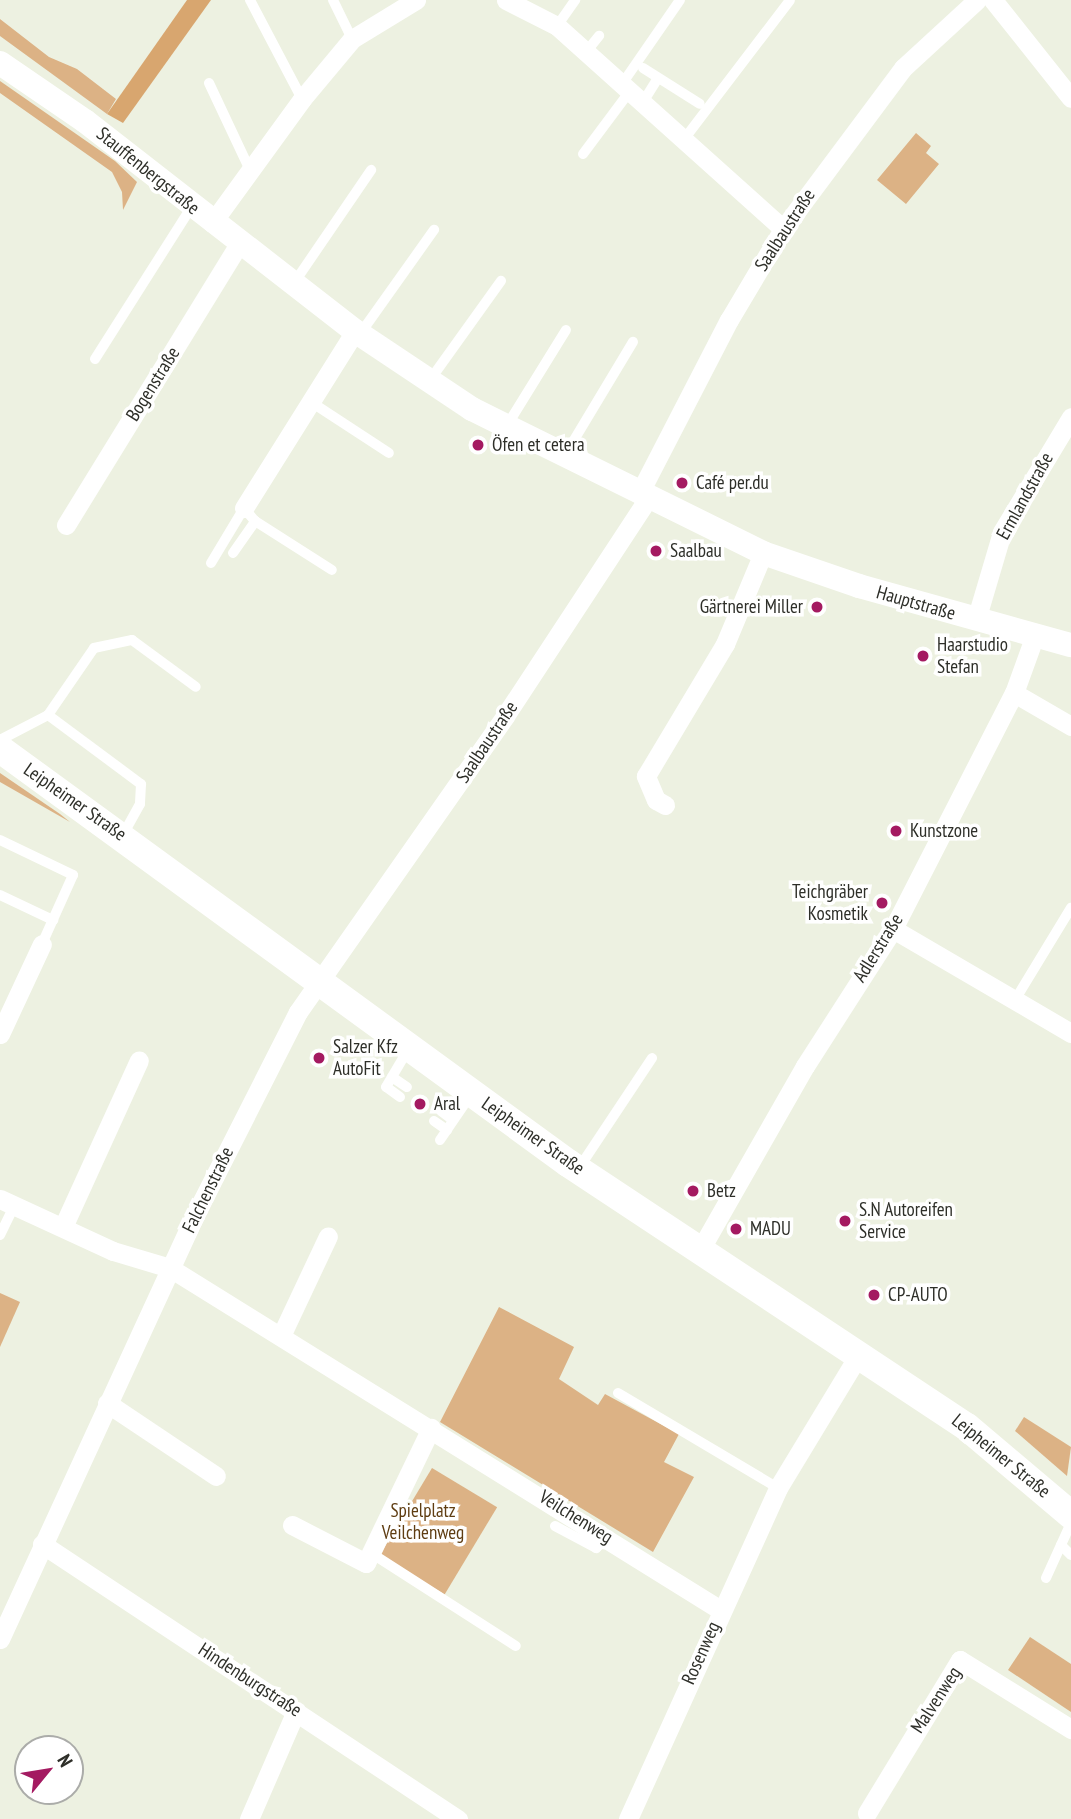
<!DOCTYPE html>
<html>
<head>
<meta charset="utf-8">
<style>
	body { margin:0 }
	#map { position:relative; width:1071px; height:1819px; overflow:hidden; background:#edf1e1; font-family:"PT Sans Narrow",sans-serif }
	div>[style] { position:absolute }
	.green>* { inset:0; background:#dcb285; transform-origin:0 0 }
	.forest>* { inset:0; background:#d8a66f }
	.service>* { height:10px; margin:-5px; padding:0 5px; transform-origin:5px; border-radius:5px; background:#fff }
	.minor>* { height:19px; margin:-9.5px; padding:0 9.5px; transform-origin:9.5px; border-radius:9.5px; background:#fff }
	.tertiary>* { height:24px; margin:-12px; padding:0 12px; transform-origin:12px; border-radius:12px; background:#fff }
	.secondary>* { height:28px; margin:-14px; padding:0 14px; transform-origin:14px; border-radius:14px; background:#fff }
	.dots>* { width:19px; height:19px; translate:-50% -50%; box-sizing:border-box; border:4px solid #fff; border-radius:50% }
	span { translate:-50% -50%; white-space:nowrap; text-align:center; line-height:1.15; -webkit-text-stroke:7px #fff; paint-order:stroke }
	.street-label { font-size:19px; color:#2e2f29 }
	.poi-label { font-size:19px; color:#2e2f29 }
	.left { translate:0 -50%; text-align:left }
	.right { translate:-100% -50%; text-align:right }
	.park-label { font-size:19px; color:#5f3d12 }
	.north { position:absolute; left:14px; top:1735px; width:70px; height:70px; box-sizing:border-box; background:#fff; border:2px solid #abaca9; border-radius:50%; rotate:60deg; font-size:19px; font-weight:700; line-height:28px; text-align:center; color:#2e2f29 }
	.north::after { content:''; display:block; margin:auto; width:24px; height:32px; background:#a41a61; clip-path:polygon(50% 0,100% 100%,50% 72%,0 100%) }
</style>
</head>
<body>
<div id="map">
	<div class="green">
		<i style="clip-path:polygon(0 19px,49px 57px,77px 69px,116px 99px,107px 114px,0 36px)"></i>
		<i style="clip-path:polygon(0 81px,115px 161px,137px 182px,123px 210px,122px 192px,112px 172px,0 93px)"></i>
		<i style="clip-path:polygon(916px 133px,931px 146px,926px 153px,939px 164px,906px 204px,877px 180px)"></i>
		<i style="clip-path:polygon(0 773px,60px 814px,70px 822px,0 782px)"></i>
		<i style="clip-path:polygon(0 1293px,20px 1302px,0 1347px)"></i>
		<i style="clip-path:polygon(499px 1307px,574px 1347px,559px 1379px,598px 1405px,605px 1394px,679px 1434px,664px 1462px,694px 1477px,653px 1552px,440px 1422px)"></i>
		<i style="clip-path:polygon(1024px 1417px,1071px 1447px,1067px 1476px,1015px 1431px)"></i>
		<i style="left:432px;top:1468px;width:76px;height:102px;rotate:31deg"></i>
		<i style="clip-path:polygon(1030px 1637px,1071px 1664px,1071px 1712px,1008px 1670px)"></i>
	</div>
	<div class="forest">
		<i style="clip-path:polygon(187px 0,211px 0,123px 123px,107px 114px)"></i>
	</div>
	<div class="service">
		<i style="left:250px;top:0;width:112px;rotate:62.3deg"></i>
		<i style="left:333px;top:0;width:43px;rotate:64deg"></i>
		<i style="left:557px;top:26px;width:32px;rotate:-55deg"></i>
		<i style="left:586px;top:52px;width:21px;rotate:-51deg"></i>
		<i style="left:643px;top:68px;width:67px;rotate:32.3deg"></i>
		<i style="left:209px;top:83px;width:96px;rotate:64.8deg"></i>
		<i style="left:622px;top:84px;width:102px;rotate:-55.4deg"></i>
		<i style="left:643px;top:102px;width:28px;rotate:-58deg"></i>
		<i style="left:685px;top:138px;width:173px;rotate:-52.7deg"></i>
		<i style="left:583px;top:154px;width:79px;rotate:-53.3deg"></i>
		<i style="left:294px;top:283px;width:137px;rotate:-55.7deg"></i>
		<i style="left:360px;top:334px;width:128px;rotate:-54.6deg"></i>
		<i style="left:95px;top:359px;width:181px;rotate:-57.6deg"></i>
		<i style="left:430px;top:380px;width:122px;rotate:-54.4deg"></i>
		<i style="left:311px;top:402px;width:93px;rotate:33.2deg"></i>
		<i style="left:506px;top:427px;width:114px;rotate:-58.3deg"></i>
		<i style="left:565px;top:455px;width:132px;rotate:-59deg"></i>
		<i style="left:233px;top:553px;width:39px;rotate:-55deg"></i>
		<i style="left:211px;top:563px;width:64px;rotate:-59deg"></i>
		<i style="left:244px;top:508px;width:17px;rotate:50deg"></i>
		<i style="left:255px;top:521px;width:91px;rotate:32.5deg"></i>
		<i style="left:48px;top:715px;width:116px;rotate:36.6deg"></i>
		<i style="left:141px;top:784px;width:20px;rotate:93deg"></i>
		<i style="left:140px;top:804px;width:35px;rotate:119deg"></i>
		<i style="left:0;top:740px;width:54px;rotate:-27.5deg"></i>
		<i style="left:48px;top:715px;width:81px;rotate:-55.5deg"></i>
		<i style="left:94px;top:648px;width:39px;rotate:-12deg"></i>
		<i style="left:132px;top:640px;width:79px;rotate:36.3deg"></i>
		<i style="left:0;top:840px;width:81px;rotate:25.6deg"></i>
		<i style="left:73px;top:875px;width:76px;rotate:114.2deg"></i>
		<i style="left:0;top:895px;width:59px;rotate:25.3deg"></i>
		<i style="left:1015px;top:1000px;width:108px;rotate:-58.7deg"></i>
		<i style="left:392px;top:1077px;width:18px;rotate:34deg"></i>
		<i style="left:400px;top:1097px;width:17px;rotate:-144deg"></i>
		<i style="left:386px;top:1087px;width:45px;rotate:-59.5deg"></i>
		<i style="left:441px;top:1111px;width:15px;rotate:37deg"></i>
		<i style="left:434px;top:1121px;width:16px;rotate:35deg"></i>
		<i style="left:440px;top:1140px;width:57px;rotate:-55.8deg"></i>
		<i style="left:579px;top:1168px;width:132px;rotate:-56.4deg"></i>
		<i style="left:0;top:1235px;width:32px;rotate:-64deg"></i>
		<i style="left:618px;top:1393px;width:186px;rotate:30.7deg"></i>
		<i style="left:555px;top:1526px;width:47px;rotate:28.2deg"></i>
		<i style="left:596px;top:1548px;width:16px;rotate:-40deg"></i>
		<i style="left:1061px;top:1545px;width:14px;rotate:45deg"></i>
		<i style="left:371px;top:1553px;width:172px;rotate:32.7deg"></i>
		<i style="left:1046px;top:1578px;width:60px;rotate:-65.6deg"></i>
	</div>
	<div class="minor">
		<i style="left:506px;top:0;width:57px;rotate:27deg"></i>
		<i style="left:557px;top:26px;width:304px;rotate:41.9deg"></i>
		<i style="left:993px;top:0;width:125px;rotate:51.5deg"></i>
		<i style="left:212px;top:223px;width:153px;rotate:-54deg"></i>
		<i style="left:302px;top:99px;width:78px;rotate:-50.2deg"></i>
		<i style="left:352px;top:39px;width:75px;rotate:-31.4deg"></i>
		<i style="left:639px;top:494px;width:196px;rotate:-62.7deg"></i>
		<i style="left:729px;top:320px;width:106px;rotate:-59.3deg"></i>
		<i style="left:783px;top:229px;width:201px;rotate:-53.3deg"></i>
		<i style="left:903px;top:68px;width:100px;rotate:-42.6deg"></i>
		<i style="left:244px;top:508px;width:209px;rotate:-57.9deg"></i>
		<i style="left:66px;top:525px;width:330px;rotate:-58.4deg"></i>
		<i style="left:976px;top:620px;width:92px;rotate:-73.5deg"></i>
		<i style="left:1002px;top:532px;width:134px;rotate:-59deg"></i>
		<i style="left:1014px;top:693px;width:66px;rotate:30.1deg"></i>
		<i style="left:665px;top:805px;width:10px;rotate:-151deg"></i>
		<i style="left:656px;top:800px;width:26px;rotate:-113deg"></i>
		<i style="left:646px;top:776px;width:154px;rotate:-59.1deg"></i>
		<i style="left:725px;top:644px;width:99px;rotate:-67.3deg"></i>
		<i style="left:893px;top:929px;width:206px;rotate:30.3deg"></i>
		<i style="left:0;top:1034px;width:99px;rotate:-65deg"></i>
		<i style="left:0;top:1199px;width:124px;rotate:24.7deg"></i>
		<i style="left:113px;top:1251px;width:59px;rotate:16.6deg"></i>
		<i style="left:170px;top:1268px;width:646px;rotate:31.85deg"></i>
		<i style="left:63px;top:1227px;width:183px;rotate:-65.5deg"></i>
		<i style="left:700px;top:1250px;width:212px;rotate:-60.3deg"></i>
		<i style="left:805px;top:1066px;width:163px;rotate:-57.3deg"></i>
		<i style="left:893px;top:929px;width:265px;rotate:-62.9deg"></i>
		<i style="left:1014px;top:693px;width:62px;rotate:-70.1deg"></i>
		<i style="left:281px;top:1336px;width:110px;rotate:-64.8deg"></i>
		<i style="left:107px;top:1403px;width:131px;rotate:33.8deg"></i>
		<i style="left:292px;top:1525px;width:83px;rotate:27.2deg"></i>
		<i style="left:366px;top:1563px;width:150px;rotate:-64.3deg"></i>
		<i style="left:42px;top:1544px;width:499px;rotate:33.5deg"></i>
		<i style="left:0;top:1639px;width:473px;rotate:-65.3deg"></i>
		<i style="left:198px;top:1209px;width:221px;rotate:-63.1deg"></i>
		<i style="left:298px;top:1012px;width:361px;rotate:-55deg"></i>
		<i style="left:505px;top:716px;width:261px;rotate:-56.7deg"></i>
		<i style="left:867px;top:1813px;width:179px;rotate:-58.7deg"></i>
		<i style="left:960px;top:1660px;width:131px;rotate:31.9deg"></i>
		<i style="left:249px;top:1819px;width:118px;rotate:-66.5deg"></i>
		<i style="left:628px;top:1819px;width:363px;rotate:-65.6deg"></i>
		<i style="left:778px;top:1488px;width:157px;rotate:-58.8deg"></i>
	</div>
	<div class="tertiary">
		<i style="left:0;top:63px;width:103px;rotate:34.3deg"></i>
		<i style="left:85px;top:121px;width:342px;rotate:37.9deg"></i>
		<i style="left:355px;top:331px;width:141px;rotate:33.7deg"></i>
		<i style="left:472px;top:409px;width:325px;rotate:26.3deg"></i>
		<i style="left:763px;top:553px;width:102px;rotate:19deg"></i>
		<i style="left:859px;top:586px;width:220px;rotate:15.6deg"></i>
	</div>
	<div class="secondary">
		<i style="left:0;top:749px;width:703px;rotate:36.09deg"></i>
		<i style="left:568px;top:1163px;width:478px;rotate:33.5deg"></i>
		<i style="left:967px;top:1427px;width:136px;rotate:40.2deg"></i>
	</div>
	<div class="dots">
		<i style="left:478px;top:445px;background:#a41a61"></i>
		<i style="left:682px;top:483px;background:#a41a61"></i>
		<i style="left:656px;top:551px;background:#a41a61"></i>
		<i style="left:817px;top:607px;background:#a41a61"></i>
		<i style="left:923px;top:656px;background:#a41a61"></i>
		<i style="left:896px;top:831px;background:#a41a61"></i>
		<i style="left:882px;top:903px;background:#a41a61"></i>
		<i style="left:319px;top:1058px;background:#a41a61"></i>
		<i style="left:420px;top:1104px;background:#a41a61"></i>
		<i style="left:693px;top:1191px;background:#a41a61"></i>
		<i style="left:845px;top:1221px;background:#a41a61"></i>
		<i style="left:736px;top:1229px;background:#a41a61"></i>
		<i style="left:874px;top:1295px;background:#a41a61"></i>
	</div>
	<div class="street-label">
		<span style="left:148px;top:171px;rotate:39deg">Stauffenbergstraße</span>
		<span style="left:785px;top:230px;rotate:-57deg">Saalbaustraße</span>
		<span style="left:153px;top:384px;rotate:-58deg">Bogenstraße</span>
		<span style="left:1025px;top:496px;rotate:-61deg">Ermlandstraße</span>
		<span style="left:916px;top:603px;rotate:16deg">Hauptstraße</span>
		<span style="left:487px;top:742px;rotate:-56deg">Saalbaustraße</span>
		<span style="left:75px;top:802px;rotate:35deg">Leipheimer Straße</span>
		<span style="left:878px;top:948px;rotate:-58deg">Adlerstraße</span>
		<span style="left:533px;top:1136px;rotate:35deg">Leipheimer Straße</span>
		<span style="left:208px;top:1190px;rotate:-64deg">Falchenstraße</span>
		<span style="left:1001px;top:1456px;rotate:39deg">Leipheimer Straße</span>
		<span style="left:576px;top:1517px;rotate:32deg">Veilchenweg</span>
		<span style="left:701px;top:1653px;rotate:-66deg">Rosenweg</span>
		<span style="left:250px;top:1680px;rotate:33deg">Hindenburgstraße</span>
		<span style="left:936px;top:1700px;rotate:-57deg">Malvenweg</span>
	</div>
	<div class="poi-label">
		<span class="left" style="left:492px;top:445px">Öfen et cetera</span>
		<span class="left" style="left:696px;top:483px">Café per.du</span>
		<span class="left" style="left:670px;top:551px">Saalbau</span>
		<span class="right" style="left:803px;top:607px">Gärtnerei Miller</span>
		<span class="left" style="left:937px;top:656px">Haarstudio<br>Stefan</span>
		<span class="left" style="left:910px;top:831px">Kunstzone</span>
		<span class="right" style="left:868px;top:903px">Teichgräber<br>Kosmetik</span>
		<span class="left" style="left:333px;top:1058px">Salzer Kfz<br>AutoFit</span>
		<span class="left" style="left:434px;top:1104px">Aral</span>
		<span class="left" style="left:707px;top:1191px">Betz</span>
		<span class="left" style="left:859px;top:1221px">S.N Autoreifen<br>Service</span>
		<span class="left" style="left:750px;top:1229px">MADU</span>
		<span class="left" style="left:888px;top:1295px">CP-AUTO</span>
	</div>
	<div class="park-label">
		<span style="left:423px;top:1522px">Spielplatz<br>Veilchenweg</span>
	</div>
	<div class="north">N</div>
</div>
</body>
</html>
